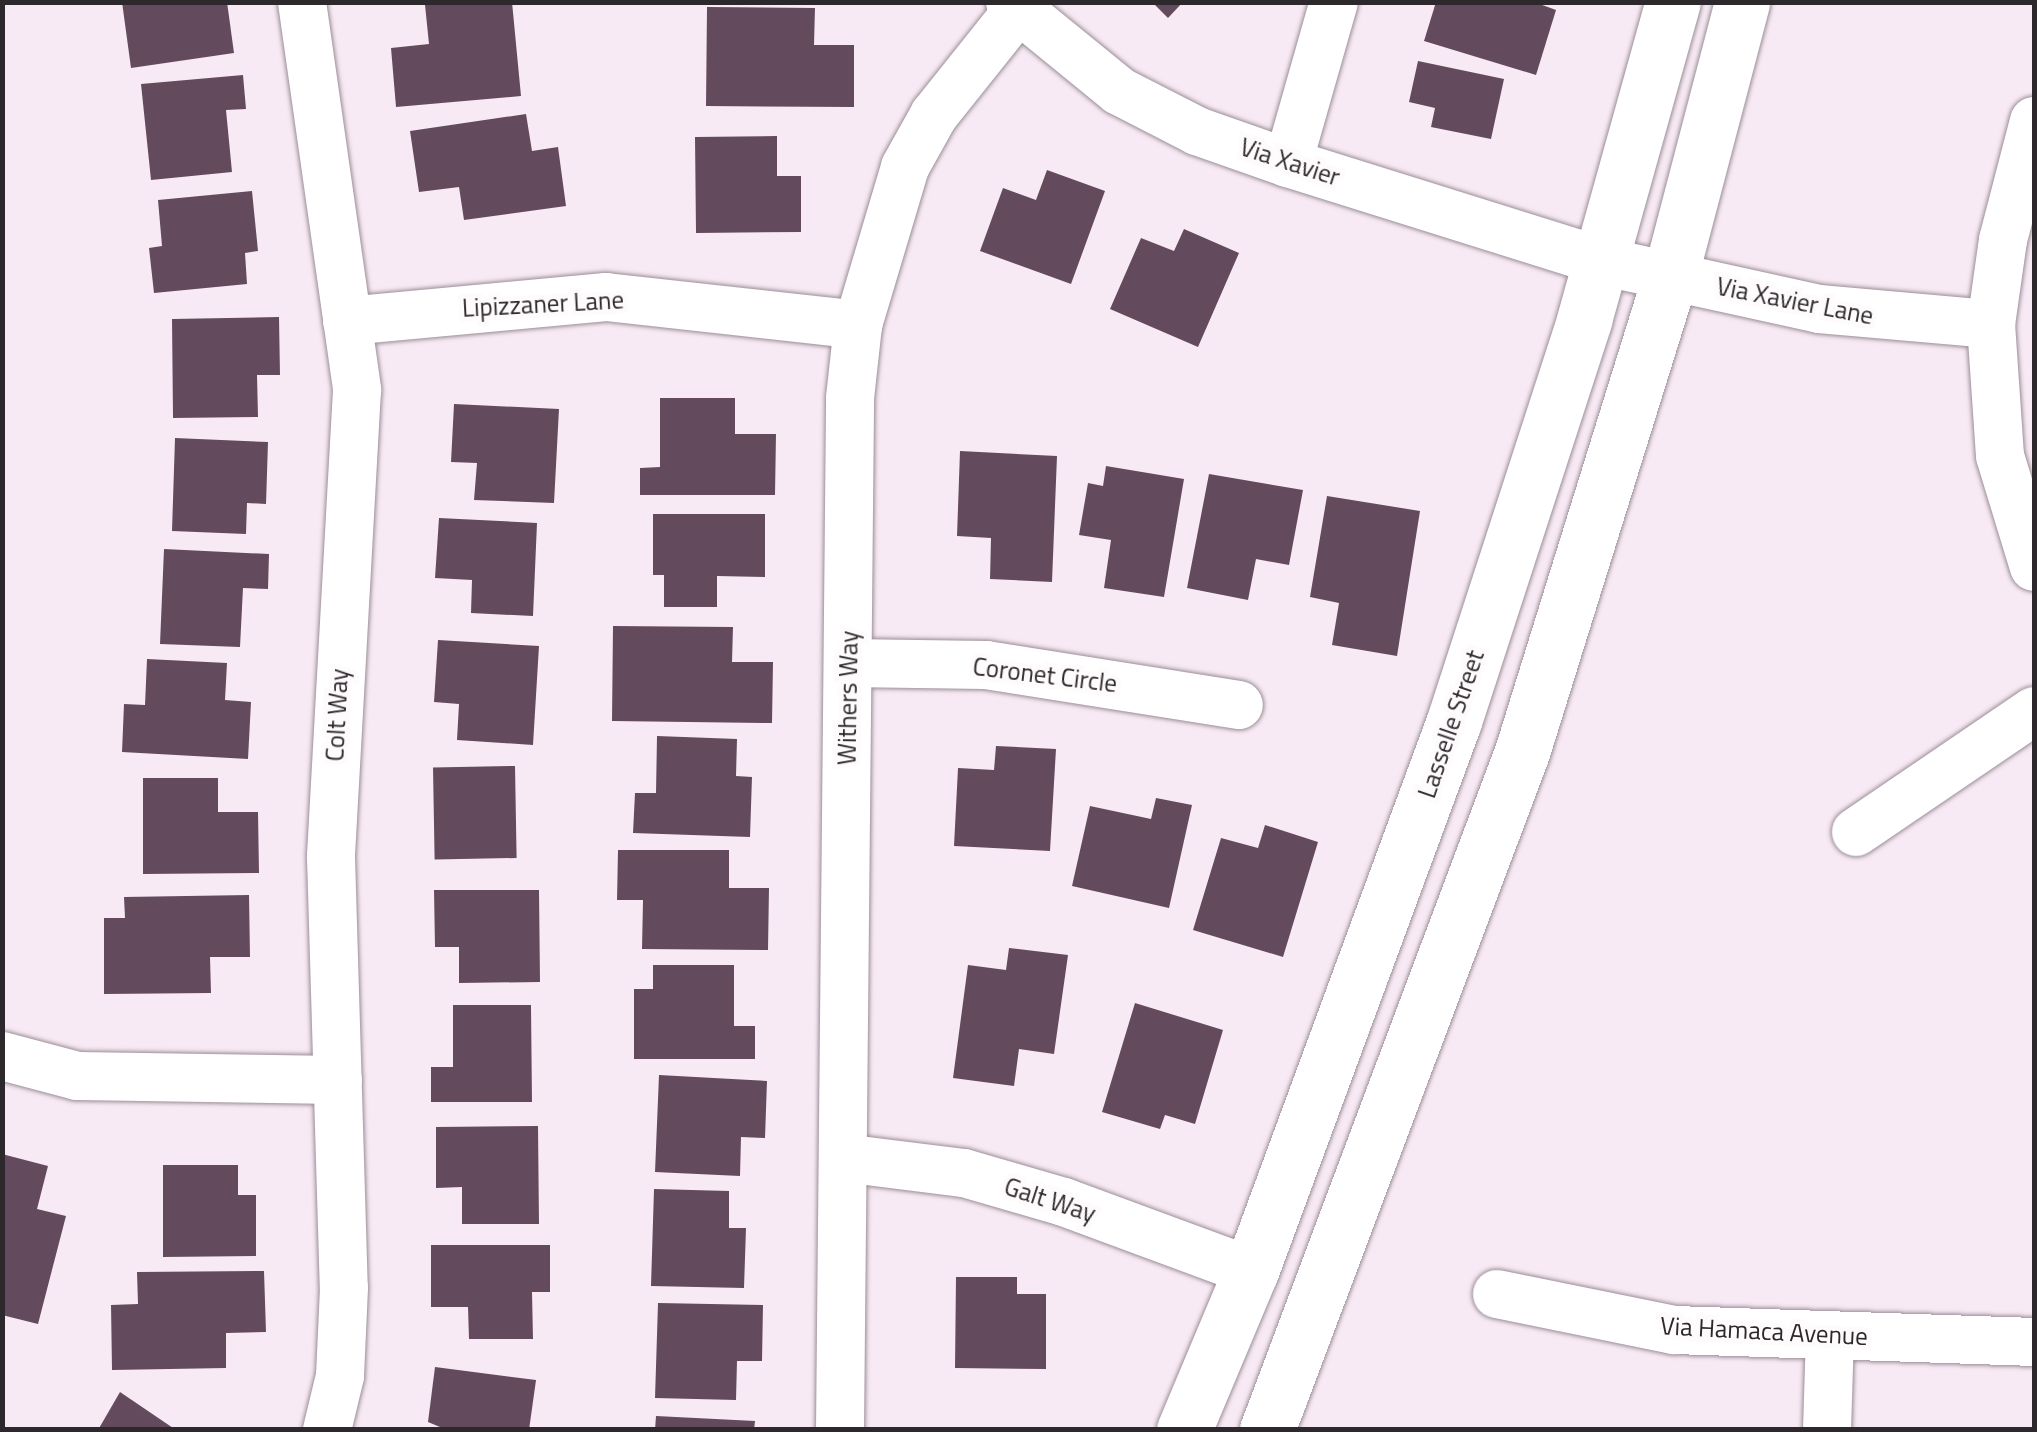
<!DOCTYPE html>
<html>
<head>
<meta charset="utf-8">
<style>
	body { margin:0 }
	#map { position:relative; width:2037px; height:1432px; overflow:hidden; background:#f8eaf4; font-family:"Titillium Web",sans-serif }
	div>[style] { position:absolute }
	.building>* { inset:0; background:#634b5d; transform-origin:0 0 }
	.roads { filter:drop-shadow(0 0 2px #9a8e97) drop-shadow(0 0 2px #9a8e97) }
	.minor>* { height:48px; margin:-24px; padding:0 24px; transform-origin:24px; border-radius:24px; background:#fff }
	.secondary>* { height:55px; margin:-27.5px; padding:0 27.5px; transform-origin:27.5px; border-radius:27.5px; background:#fff }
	span { translate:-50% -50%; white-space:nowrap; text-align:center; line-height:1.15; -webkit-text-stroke:10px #fefbfd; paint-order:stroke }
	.street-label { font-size:25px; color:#2d282c }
	.frame { position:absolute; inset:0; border:5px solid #2d282c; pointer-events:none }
</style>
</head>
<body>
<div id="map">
	<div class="building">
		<i style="clip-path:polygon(122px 2px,227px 2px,234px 53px,131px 68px)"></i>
		<i style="clip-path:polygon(451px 2px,512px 2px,521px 96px,396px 107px,391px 48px,429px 44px,425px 5px)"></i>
		<i style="clip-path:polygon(1152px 2px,1183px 2px,1168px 18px)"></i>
		<i style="clip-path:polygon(1436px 2px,1534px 2px,1556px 10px,1536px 75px,1424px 41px)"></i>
		<i style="clip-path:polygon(707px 7px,815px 8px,814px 45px,854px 45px,854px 107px,706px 106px)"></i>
		<i style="clip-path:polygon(1418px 61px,1504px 79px,1491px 139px,1431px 127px,1435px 108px,1409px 102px)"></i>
		<i style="clip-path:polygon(243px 75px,246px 109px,226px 110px,232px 172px,151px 180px,141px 84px)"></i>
		<i style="clip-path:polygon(526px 114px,532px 151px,558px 147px,566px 206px,464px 220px,459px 187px,419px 192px,410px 131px)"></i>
		<i style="clip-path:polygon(777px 136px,777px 176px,801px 176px,801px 232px,696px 233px,695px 137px)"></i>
		<i style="clip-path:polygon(1047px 170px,1105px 191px,1071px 284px,980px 251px,1003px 188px,1036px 200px)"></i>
		<i style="clip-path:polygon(252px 191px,258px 251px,245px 253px,247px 284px,154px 293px,149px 248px,162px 246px,158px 200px)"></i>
		<i style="clip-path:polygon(1184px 229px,1239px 253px,1198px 347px,1110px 309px,1141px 238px,1174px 251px)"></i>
		<i style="clip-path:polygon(279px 317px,280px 375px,257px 375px,258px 417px,173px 418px,172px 319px)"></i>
		<i style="clip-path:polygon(660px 398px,735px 398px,735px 434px,776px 434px,775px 495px,640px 495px,640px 468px,660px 467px)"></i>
		<i style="clip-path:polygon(454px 404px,559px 409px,554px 503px,474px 500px,477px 463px,451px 462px)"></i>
		<i style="clip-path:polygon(175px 438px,268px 442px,266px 504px,247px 503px,246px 534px,172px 531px)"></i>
		<i style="clip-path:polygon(960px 451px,1057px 456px,1052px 582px,990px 579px,991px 538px,957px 536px)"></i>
		<i style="clip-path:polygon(1106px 466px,1184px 479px,1164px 597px,1104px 588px,1111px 540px,1079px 535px,1088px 483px,1103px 486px)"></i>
		<i style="clip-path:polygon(1209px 474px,1303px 490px,1289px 565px,1256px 559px,1248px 600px,1187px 588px)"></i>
		<i style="clip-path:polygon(1327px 496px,1420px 511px,1397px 656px,1332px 645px,1339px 603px,1310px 597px)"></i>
		<i style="clip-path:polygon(653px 514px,765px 514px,765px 577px,717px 576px,717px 607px,664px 607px,664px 575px,653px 575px)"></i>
		<i style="clip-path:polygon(439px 518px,537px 523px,533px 616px,471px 613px,472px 580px,435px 578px)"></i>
		<i style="clip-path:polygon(164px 549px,269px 554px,268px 589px,243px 588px,240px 647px,160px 644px)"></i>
		<i style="clip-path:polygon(613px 626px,733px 627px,732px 662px,773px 662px,772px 723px,612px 721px)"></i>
		<i style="clip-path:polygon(438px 640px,539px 646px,533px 745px,457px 740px,459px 704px,434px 702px)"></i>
		<i style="clip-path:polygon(147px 659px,227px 663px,225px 700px,251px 702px,248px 759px,122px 752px,124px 704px,145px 705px)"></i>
		<i style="clip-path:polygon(657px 736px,737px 739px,736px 776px,752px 777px,750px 837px,633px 833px,635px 793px,656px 793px)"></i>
		<i style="clip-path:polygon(996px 746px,1056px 749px,1050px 851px,954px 846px,958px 768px,994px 770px)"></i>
		<i style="left:515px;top:766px;width:92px;height:82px;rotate:89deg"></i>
		<i style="clip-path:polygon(143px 778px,218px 778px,218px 812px,258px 812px,259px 873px,143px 874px)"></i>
		<i style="clip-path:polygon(1156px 798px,1192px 805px,1169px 908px,1072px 886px,1090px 806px,1151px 819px)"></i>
		<i style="clip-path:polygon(1265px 825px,1318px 842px,1283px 957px,1193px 930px,1221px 838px,1258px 848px)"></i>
		<i style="clip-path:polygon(618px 850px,729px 850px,729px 888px,769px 888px,768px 950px,642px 949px,643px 900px,617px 900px)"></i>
		<i style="clip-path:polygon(434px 890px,539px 890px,540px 982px,459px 983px,459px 947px,435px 947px)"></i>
		<i style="clip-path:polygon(249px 895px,250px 957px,210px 957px,211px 993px,104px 994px,104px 918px,125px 918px,124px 897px)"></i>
		<i style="clip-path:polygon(1009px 948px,1068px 955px,1054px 1054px,1019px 1049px,1014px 1086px,953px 1078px,968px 965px,1006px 970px)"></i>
		<i style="clip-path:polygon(653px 965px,734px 965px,734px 1026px,755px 1026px,755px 1059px,634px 1059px,634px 989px,653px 989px)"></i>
		<i style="clip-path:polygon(1135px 1003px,1223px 1030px,1195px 1124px,1165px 1115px,1160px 1129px,1102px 1112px)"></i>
		<i style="clip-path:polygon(453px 1005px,531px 1005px,532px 1102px,431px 1102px,431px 1067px,453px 1067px)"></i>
		<i style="clip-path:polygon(659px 1075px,767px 1081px,765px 1138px,741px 1137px,740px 1176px,655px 1172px)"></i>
		<i style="clip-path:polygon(538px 1126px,539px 1224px,462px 1224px,462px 1187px,436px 1188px,436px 1127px)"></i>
		<i style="clip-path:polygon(2px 1154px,48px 1166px,37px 1209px,66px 1216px,38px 1324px,2px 1315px)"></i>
		<i style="clip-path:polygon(163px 1165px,238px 1165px,238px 1195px,256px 1195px,256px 1256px,163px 1257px)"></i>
		<i style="clip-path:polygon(654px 1189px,729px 1191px,729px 1228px,746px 1228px,744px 1288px,651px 1286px)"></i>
		<i style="clip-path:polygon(431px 1245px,550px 1245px,550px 1292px,532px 1292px,533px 1339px,469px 1339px,468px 1307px,431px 1307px)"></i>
		<i style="clip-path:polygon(264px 1271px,266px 1332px,226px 1333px,226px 1368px,112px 1370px,111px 1305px,138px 1304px,137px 1272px)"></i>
		<i style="clip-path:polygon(956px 1277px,1017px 1277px,1017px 1294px,1046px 1294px,1046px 1369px,955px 1368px)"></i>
		<i style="clip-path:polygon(658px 1303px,763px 1305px,762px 1361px,737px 1361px,736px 1400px,655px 1398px)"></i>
		<i style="clip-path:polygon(435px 1367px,536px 1380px,529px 1430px,447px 1430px,428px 1422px)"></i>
		<i style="clip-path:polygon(120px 1392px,176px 1430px,98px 1430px)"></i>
		<i style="clip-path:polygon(656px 1416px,755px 1421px,754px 1430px,655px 1430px)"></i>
	</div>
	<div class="roads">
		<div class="minor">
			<i style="left:302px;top:2px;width:392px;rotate:81.9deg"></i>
			<i style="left:357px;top:390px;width:468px;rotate:93.2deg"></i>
			<i style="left:331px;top:857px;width:431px;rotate:88.3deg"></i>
			<i style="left:344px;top:1288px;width:88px;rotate:92.6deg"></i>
			<i style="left:340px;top:1376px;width:56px;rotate:103.5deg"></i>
			<i style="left:1010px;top:2px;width:141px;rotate:39.2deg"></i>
			<i style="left:1119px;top:91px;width:88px;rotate:27.1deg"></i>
			<i style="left:1197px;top:131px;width:96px;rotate:19.4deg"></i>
			<i style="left:1288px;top:163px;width:328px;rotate:17.4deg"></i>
			<i style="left:1601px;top:261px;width:223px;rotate:12.4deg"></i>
			<i style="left:1819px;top:309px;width:173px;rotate:5deg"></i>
			<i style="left:2034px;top:121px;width:123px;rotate:104.6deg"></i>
			<i style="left:2003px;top:240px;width:85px;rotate:98.1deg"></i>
			<i style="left:1991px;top:324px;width:132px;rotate:86.1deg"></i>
			<i style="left:2000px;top:456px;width:116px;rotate:73deg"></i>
			<i style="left:1288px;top:163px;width:167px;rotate:-74.1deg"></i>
			<i style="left:347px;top:321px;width:260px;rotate:-5.3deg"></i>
			<i style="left:606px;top:297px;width:254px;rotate:6.3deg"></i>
			<i style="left:848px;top:663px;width:138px;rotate:0.8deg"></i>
			<i style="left:986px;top:665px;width:256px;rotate:9deg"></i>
			<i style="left:1856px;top:832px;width:215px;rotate:-34.2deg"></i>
			<i style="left:2px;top:1056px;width:78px;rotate:14.9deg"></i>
			<i style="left:77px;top:1076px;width:261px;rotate:0.9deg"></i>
			<i style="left:843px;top:1158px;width:122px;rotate:7.1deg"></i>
			<i style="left:964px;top:1173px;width:104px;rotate:16.2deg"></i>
			<i style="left:1064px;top:1202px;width:199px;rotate:20.3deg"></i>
			<i style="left:1497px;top:1294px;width:181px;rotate:11.5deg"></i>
			<i style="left:1674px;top:1330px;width:360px;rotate:1.9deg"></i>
			<i style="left:840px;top:1430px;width:1032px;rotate:-89.44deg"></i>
			<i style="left:850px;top:398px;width:73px;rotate:-83.7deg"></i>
			<i style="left:858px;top:325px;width:165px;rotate:-73.4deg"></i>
			<i style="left:905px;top:167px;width:60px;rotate:-60.9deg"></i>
			<i style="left:934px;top:115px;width:133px;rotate:-51.4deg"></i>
			<i style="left:1827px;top:1430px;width:94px;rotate:-88.2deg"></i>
		</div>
		<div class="secondary">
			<i style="left:1184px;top:1430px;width:173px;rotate:-67.2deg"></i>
			<i style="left:1251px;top:1271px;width:586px;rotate:-69.74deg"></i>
			<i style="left:1454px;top:721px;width:422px;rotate:-72deg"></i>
			<i style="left:1584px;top:320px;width:330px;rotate:-74.4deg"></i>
			<i style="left:1267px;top:1430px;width:724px;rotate:-69.39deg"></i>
			<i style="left:1522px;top:752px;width:498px;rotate:-72.7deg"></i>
			<i style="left:1670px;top:277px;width:284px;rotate:-75.3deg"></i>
		</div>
	</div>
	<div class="street-label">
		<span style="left:1290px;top:162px;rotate:18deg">Via Xavier</span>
		<span style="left:1795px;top:301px;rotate:11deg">Via Xavier Lane</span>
		<span style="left:543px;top:304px;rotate:-3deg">Lipizzaner Lane</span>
		<span style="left:1045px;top:675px;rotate:7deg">Coronet Circle</span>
		<span style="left:848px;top:698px;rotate:-89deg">Withers Way</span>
		<span style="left:337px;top:715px;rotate:-87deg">Colt Way</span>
		<span style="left:1451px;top:724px;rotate:-71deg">Lasselle Street</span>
		<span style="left:1050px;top:1200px;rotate:18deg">Galt Way</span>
		<span style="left:1764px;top:1331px;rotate:3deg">Via Hamaca Avenue</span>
	</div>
	<div class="frame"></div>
</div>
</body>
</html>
